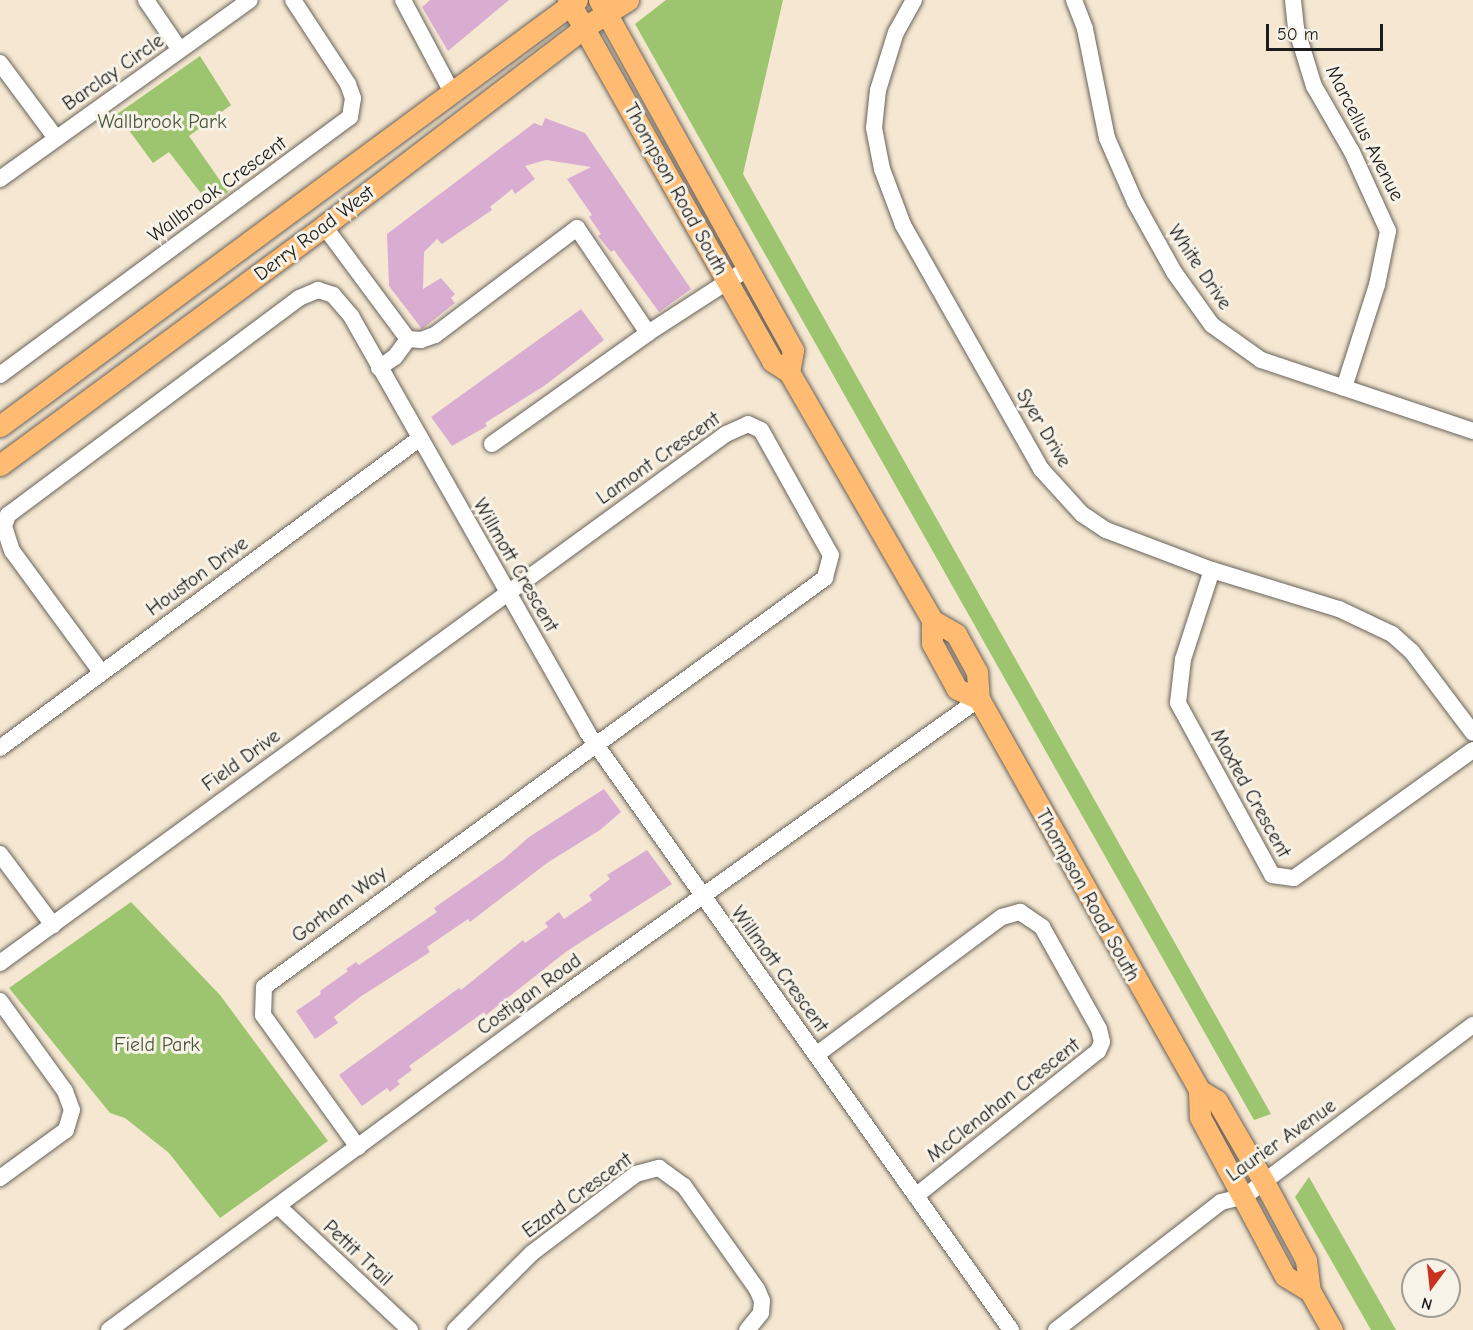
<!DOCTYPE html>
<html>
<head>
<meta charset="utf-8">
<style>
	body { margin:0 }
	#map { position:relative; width:1473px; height:1330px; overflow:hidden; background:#f5e7d1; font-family:"Comic Neue",sans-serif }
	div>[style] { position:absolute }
	.green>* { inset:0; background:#9dc570 }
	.building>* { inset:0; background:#d9add1 }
	.roads { filter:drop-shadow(0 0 2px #68635b) drop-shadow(0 0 2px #68635b) }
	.minor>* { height:16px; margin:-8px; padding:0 8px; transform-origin:8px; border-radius:8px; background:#fff }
	.major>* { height:21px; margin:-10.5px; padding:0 10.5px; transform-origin:10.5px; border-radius:10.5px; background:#ffbb71 }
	span { translate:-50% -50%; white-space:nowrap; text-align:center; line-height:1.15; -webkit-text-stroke:6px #f7f3e8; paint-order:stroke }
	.street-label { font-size:20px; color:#1c1c1c }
	.park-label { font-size:20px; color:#495739 }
	.north { position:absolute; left:1401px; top:1258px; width:60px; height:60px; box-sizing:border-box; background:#f7f3e8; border:2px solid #9f9d96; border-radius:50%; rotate:195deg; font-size:16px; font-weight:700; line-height:24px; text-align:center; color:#1c1c1c }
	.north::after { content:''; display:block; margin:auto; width:21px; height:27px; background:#c8321e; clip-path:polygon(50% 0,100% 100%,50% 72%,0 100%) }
	.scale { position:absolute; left:1266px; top:24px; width:117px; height:27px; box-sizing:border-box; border:3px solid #1c1c1c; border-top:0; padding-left:8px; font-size:18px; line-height:21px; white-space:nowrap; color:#1c1c1c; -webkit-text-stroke:4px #f7f3e8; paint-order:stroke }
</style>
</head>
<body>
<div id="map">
	<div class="green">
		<i style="clip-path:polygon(666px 0,783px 0,743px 174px,1271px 1114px,1254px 1120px,635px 24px)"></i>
		<i style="clip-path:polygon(200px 56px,231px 105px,189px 136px,228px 192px,210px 205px,169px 152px,153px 163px,117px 114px)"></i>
		<i style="clip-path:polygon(131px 902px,220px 995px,328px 1141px,220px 1218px,169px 1153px,125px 1118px,110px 1113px,9px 988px)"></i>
		<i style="clip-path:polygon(1309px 1177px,1396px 1330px,1371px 1330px,1295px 1197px)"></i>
	</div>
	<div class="building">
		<i style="clip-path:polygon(430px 0,509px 0,448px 51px,422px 7px)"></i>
		<i style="clip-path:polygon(545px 118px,585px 133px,691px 289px,659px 312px,614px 250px,611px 252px,598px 236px,601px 234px,589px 217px,592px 215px,567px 179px,591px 167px,546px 160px,525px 166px,535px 179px,515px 194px,512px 189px,490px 207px,492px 210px,442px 244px,437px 239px,424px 252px,423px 289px,441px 278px,455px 294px,451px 298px,455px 303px,422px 329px,389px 286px,387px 234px,534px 123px,542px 126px)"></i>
		<i style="clip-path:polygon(581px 309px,604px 340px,544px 386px,485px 423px,487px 426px,452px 446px,431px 417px)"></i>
		<i style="clip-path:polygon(604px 789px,621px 812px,600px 830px,547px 863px,470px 922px,468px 919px,427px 947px,430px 952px,360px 997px,334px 1017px,338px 1023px,315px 1039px,296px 1011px,321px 994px,320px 991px,348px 971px,346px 969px,356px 962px,359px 965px,437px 912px,434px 908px,504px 859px,529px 837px)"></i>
		<i style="clip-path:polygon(647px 850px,672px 884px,567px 951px,486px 1015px,484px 1012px,409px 1066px,412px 1070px,397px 1081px,400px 1084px,390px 1092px,387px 1088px,362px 1106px,339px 1075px,459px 988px,461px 990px,523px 940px,525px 943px,548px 927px,545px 923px,559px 912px,564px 919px,592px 900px,589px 895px,610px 879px,607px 875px)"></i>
	</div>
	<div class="roads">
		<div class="minor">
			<i style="left:146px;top:0;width:60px;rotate:55.8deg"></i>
			<i style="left:403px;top:0;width:104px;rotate:62deg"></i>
			<i style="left:914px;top:0;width:37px;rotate:119deg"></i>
			<i style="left:896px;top:32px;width:61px;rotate:107.2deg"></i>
			<i style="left:878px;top:90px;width:38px;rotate:96deg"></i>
			<i style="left:874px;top:128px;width:42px;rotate:79deg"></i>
			<i style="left:882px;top:169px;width:60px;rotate:69.4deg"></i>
			<i style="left:903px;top:225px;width:280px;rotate:60.5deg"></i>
			<i style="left:1041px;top:469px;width:61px;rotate:47.7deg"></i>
			<i style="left:1082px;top:514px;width:29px;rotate:34deg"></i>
			<i style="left:1106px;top:530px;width:113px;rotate:20.7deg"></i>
			<i style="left:1212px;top:570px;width:133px;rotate:17.1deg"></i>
			<i style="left:1339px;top:609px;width:59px;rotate:25.3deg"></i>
			<i style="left:1392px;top:634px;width:27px;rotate:42deg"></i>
			<i style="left:1412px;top:652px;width:101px;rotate:53deg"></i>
			<i style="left:1074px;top:0;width:31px;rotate:69deg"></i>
			<i style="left:1085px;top:29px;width:111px;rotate:78.6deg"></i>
			<i style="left:1107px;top:138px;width:70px;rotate:66.4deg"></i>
			<i style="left:1135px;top:202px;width:80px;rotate:60.9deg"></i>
			<i style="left:1174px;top:272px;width:65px;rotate:54.4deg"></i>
			<i style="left:1212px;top:325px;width:60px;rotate:35.5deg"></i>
			<i style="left:1261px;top:360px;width:224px;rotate:18.5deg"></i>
			<i style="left:1293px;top:0;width:28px;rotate:84deg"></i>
			<i style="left:1296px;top:28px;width:61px;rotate:72.8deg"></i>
			<i style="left:1314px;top:86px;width:76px;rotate:60.1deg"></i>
			<i style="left:1352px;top:152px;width:87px;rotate:65.5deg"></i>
			<i style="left:1388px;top:231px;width:55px;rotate:101.5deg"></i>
			<i style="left:1377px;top:285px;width:108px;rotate:107.8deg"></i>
			<i style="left:0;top:63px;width:94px;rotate:53.3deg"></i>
			<i style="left:0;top:179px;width:307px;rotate:-35.6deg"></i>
			<i style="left:324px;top:226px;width:141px;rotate:53.4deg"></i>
			<i style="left:408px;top:339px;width:13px;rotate:4deg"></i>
			<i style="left:421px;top:340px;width:15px;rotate:-20deg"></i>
			<i style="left:435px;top:335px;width:178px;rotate:-37deg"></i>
			<i style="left:577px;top:228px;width:127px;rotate:55.9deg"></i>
			<i style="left:379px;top:368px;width:19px;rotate:-35deg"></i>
			<i style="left:395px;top:357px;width:22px;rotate:-54deg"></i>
			<i style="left:0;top:375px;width:435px;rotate:-36.4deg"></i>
			<i style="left:350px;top:117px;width:19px;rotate:-81deg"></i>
			<i style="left:353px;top:98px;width:15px;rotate:-110deg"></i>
			<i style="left:348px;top:84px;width:100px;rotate:-123.2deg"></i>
			<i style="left:492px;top:444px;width:191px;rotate:-35.4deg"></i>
			<i style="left:648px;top:333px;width:118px;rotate:-32.9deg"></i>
			<i style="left:1212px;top:570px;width:94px;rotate:108deg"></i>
			<i style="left:1183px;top:659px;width:44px;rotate:96.5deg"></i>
			<i style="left:1178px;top:703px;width:196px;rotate:61.3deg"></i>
			<i style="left:1272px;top:875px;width:22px;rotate:8deg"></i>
			<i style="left:1294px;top:878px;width:220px;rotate:-35.6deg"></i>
			<i style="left:101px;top:672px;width:150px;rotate:-126.3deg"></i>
			<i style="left:12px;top:551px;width:26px;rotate:-108deg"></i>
			<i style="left:4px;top:526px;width:12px;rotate:-70deg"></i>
			<i style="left:8px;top:515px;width:363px;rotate:-36.7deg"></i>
			<i style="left:299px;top:298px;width:21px;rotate:-23deg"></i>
			<i style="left:318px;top:290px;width:16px;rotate:18deg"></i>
			<i style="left:333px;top:295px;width:28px;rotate:49deg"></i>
			<i style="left:351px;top:316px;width:478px;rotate:60.4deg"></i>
			<i style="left:587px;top:732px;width:733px;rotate:54.66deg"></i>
			<i style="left:0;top:748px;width:521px;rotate:-36.41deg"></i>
			<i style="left:0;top:854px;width:89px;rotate:53.3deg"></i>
			<i style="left:0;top:963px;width:898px;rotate:-36.08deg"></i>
			<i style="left:726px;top:434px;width:24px;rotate:-24deg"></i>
			<i style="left:748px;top:424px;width:14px;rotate:25deg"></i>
			<i style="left:761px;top:430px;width:143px;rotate:60.8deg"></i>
			<i style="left:831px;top:555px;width:24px;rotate:105deg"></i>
			<i style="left:825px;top:578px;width:694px;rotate:143.91deg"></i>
			<i style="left:264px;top:987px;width:28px;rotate:92deg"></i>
			<i style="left:263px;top:1015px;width:163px;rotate:54.3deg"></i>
			<i style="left:0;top:1001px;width:111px;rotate:54.2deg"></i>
			<i style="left:65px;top:1091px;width:20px;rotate:70deg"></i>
			<i style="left:72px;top:1110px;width:21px;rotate:107deg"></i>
			<i style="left:66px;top:1130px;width:82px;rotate:144deg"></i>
			<i style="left:816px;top:1055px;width:232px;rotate:-36.6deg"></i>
			<i style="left:1002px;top:917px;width:19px;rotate:-16deg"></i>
			<i style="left:1020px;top:912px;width:27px;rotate:34deg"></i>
			<i style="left:1042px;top:927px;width:117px;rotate:60.8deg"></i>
			<i style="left:1099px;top:1029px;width:13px;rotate:77deg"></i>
			<i style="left:1102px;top:1042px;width:10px;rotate:114deg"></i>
			<i style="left:1098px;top:1051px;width:233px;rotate:141.5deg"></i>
			<i style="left:278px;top:1206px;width:181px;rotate:43.2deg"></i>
			<i style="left:109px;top:1330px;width:549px;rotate:-36.41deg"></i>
			<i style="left:551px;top:1004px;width:526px;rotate:-35.47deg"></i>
			<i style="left:455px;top:1330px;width:109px;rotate:-45deg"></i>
			<i style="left:532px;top:1253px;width:131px;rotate:-37.2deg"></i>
			<i style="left:636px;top:1174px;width:24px;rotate:-15deg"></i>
			<i style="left:659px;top:1168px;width:31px;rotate:36deg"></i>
			<i style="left:684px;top:1186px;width:126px;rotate:54.7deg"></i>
			<i style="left:757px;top:1289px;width:13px;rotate:67deg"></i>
			<i style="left:762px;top:1301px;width:12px;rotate:95deg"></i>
			<i style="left:761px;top:1313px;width:22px;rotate:129deg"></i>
			<i style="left:1056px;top:1330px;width:209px;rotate:-37.8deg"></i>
			<i style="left:1221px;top:1202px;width:25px;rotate:-14deg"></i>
			<i style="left:1245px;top:1196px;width:285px;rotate:-36.9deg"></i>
		</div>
		<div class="major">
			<i style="left:568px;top:0;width:415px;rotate:60.5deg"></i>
			<i style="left:772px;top:361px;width:20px;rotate:33deg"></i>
			<i style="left:789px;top:372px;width:286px;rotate:60deg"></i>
			<i style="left:932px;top:620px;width:28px;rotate:30deg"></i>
			<i style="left:956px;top:634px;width:43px;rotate:61.1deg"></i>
			<i style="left:977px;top:672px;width:27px;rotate:86deg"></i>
			<i style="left:979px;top:699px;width:449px;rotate:60.6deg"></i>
			<i style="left:1199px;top:1090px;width:27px;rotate:88deg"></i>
			<i style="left:1200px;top:1117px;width:180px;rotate:61.9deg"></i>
			<i style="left:1285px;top:1276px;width:29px;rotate:31deg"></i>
			<i style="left:599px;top:0;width:400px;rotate:61deg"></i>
			<i style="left:793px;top:350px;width:22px;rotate:100deg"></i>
			<i style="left:0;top:426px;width:717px;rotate:-36.44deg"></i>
			<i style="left:0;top:465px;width:403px;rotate:-36.4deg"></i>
			<i style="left:324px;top:226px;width:328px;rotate:-37.3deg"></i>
			<i style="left:585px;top:27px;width:51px;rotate:-32.1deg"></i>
			<i style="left:932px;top:620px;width:23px;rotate:90deg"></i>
			<i style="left:932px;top:643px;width:52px;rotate:61.5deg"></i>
			<i style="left:957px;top:689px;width:24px;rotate:24deg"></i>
			<i style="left:1199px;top:1090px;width:21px;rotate:31deg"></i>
			<i style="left:1217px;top:1101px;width:94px;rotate:59.9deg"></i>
			<i style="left:1264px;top:1182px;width:89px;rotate:61.7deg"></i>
			<i style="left:1306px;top:1260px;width:31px;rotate:83deg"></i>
			<i style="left:1310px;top:1291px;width:45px;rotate:60.6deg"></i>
		</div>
	</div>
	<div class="street-label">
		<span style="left:113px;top:72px;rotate:-35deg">Barclay Circle</span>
		<span style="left:1365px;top:133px;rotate:63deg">Marcellus Avenue</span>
		<span style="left:217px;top:189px;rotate:-36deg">Wallbrook Crescent</span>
		<span style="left:676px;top:189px;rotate:61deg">Thompson Road South</span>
		<span style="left:314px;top:233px;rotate:-37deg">Derry Road West</span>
		<span style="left:1200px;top:267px;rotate:56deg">White Drive</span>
		<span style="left:1044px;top:428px;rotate:59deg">Syer Drive</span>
		<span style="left:658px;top:458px;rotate:-35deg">Lamont Crescent</span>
		<span style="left:516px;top:565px;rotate:60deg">Willmott Crescent</span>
		<span style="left:197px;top:576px;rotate:-36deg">Houston Drive</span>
		<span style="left:241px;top:760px;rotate:-36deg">Field Drive</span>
		<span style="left:1251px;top:793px;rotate:61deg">Maxted Crescent</span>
		<span style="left:1088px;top:895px;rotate:61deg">Thompson Road South</span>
		<span style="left:339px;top:904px;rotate:-37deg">Gorham Way</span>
		<span style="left:780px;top:969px;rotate:54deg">Willmott Crescent</span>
		<span style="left:529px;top:994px;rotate:-36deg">Costigan Road</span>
		<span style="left:1003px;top:1100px;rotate:-38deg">McClenahan Crescent</span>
		<span style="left:1281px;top:1140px;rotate:-35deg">Laurier Avenue</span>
		<span style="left:577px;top:1195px;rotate:-36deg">Ezard Crescent</span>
		<span style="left:358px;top:1253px;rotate:43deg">Pettit Trail</span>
	</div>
	<div class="park-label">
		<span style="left:162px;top:121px">Wallbrook Park</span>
		<span style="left:157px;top:1044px">Field Park</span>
	</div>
	<div class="north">N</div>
	<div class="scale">50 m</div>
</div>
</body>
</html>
